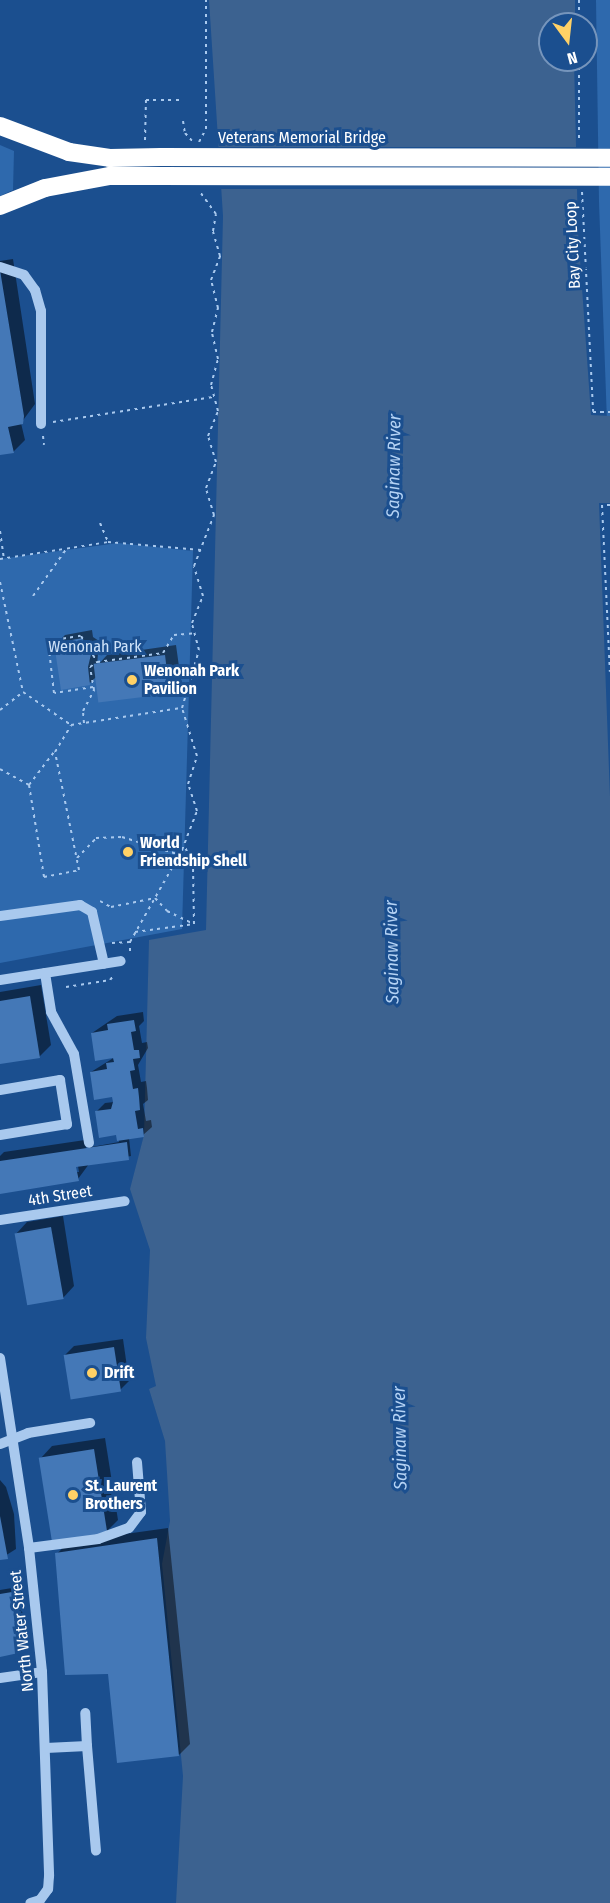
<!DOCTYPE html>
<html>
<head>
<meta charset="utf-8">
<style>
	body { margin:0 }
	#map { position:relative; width:610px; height:1903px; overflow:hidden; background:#1b4f8f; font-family:"Fira Sans Condensed",sans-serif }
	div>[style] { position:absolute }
	.green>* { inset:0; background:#2e69ad }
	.water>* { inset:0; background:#3c6290 }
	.pier>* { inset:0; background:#1b4f8f; transform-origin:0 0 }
	.shadow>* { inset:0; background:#0007 }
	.building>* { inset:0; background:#4478b7; transform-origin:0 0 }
	.path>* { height:2px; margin-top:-1px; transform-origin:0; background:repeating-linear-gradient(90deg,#a9c9ee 0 3px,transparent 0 7.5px) }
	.minor>* { height:10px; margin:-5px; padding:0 5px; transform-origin:5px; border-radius:5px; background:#a9c9ee }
	.highway>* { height:18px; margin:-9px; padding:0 9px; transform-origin:9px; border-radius:9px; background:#fff }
	.highway-bridge>* { height:18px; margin:-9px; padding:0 9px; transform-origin:9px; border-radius:9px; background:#fff }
	.dots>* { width:16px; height:16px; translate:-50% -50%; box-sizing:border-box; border:3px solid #1b4f8f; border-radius:50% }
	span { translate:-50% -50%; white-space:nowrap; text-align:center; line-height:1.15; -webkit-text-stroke:6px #1b4f8f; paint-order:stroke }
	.street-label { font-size:16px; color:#fff }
	.park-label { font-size:16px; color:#cfe3fa }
	.poi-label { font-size:16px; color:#fff; font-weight:700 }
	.left { translate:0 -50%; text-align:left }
	.water-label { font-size:18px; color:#b5d3f5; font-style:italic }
	.north { position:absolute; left:538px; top:12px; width:60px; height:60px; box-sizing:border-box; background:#1b4f8f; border:2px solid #7695bc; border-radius:50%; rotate:165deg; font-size:16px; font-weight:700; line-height:24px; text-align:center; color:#fff }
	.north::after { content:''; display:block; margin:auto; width:21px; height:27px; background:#ffd166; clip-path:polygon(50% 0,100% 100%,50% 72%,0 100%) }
</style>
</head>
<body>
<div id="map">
	<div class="green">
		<i style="clip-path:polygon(596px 0,610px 0,610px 504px,599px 202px)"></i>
		<i style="clip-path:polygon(0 145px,14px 151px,13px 190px,0 196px)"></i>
		<i style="clip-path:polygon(118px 543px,193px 551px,182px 929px,0 963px,0 559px)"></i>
	</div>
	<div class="water">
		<i style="clip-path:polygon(209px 0,575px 0,575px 24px,550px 24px,550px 60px,574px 60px,578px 231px,591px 415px,610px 416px,610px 503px,599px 503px,610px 797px,610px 1903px,176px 1903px,183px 1776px,162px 1564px,170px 1521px,165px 1441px,149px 1389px,156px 1386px,146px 1338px,150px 1250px,130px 1189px,144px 1135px,149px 940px,206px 930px,223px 216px)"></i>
	</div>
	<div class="pier">
		<i style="left:215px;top:147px;width:363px;height:42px"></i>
	</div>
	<div class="shadow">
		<i style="clip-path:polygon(13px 259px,35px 404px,21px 423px,25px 440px,13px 452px,0 454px,0 261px)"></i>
		<i style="clip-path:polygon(92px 630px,93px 637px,99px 641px,97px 666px,107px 655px,176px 645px,181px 681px,170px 692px,97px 676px,90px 683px,56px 644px,65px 635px)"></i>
		<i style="clip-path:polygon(41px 985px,51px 1045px,39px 1057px,0 1063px,0 992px)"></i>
		<i style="clip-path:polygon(evenodd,143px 1012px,144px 1021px,139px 1026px,142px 1043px,147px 1042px,148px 1048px,138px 1065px,141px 1082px,146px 1081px,147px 1088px,148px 1100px,143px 1104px,146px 1121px,151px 1120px,152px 1127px,143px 1135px,129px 1138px,131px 1156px,89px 1164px,78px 1179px,0 1192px,0 1156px,4px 1152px,85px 1140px,86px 1148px,119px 1142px,118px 1133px,96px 1112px,105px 1103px,114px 1102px,113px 1096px,91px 1072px,115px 1057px,92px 1033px,117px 1016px,143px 1012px,75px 1166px,78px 1166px,79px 1172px,76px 1172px,75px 1166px)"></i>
		<i style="clip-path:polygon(63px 1216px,74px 1286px,63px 1298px,16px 1234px,27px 1222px)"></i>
		<i style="clip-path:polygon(123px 1339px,129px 1381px,120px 1390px,65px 1355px,74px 1346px)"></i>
		<i style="clip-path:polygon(105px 1438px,118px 1520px,106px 1532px,41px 1458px,52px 1446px)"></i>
		<i style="clip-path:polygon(0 1480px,6px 1487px,14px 1514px,16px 1549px,0 1559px)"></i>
		<i style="clip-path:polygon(168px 1528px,190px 1744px,179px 1755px,109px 1672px,57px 1554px,68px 1542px)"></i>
		<i style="clip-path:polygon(18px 1587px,28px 1646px,22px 1651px,0 1655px,0 1590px)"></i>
	</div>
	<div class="building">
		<i style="clip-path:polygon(0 270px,24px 416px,23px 424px,8px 427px,14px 453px,0 455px)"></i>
		<i style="clip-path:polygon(83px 638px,84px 645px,92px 650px,88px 667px,90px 685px,61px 690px,54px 643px)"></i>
		<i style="left:165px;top:655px;width:39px;height:72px;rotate:83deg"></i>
		<i style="clip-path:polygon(30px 996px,40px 1058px,0 1064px,0 1001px)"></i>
		<i style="clip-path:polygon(134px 1020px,136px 1031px,131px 1032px,134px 1050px,139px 1050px,140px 1058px,133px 1059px,135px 1070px,130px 1071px,133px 1089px,138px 1088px,139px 1097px,140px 1110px,135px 1111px,138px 1129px,143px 1128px,144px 1137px,117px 1141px,116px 1135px,99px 1138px,95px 1111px,111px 1109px,113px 1102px,112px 1097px,94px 1100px,90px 1072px,107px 1069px,106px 1063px,114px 1062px,113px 1058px,95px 1061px,91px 1033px,108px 1030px,107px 1024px)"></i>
		<i style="clip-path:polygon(127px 1142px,129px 1160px,76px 1167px,79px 1181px,0 1194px,0 1161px)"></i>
		<i style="left:51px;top:1227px;width:73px;height:37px;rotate:80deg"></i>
		<i style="left:114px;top:1347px;width:45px;height:51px;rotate:81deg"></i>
		<i style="left:94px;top:1449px;width:85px;height:56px;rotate:81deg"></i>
		<i style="clip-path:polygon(0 1516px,8px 1559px,0 1560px)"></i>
		<i style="clip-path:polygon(157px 1538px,179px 1756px,117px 1763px,108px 1674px,65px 1675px,55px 1553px)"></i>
		<i style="clip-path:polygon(12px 1592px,23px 1652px,0 1657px,0 1594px)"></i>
	</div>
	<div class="path">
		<i style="left:579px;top:0;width:24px;rotate:90deg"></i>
		<i style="left:579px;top:60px;width:82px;rotate:90deg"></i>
		<i style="left:183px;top:121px;width:12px;rotate:81deg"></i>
		<i style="left:185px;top:133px;width:12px;rotate:48deg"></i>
		<i style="left:145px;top:140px;width:40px;rotate:-88.6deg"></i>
		<i style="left:146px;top:100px;width:36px"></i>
		<i style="left:199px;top:142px;width:15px;rotate:-62deg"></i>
		<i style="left:206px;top:129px;width:129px;rotate:-90deg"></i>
		<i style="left:582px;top:192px;width:220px;rotate:87.1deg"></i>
		<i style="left:593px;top:412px;width:17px"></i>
		<i style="left:53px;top:422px;width:162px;rotate:-8.9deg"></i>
		<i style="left:43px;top:436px;width:9px;rotate:84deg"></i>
		<i style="left:610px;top:505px;width:8px;rotate:180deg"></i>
		<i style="left:602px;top:505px;width:167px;rotate:87.3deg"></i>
		<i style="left:100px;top:523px;width:21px;rotate:67deg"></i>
		<i style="left:108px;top:542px;width:93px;rotate:4.9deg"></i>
		<i style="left:0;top:531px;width:27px;rotate:82deg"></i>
		<i style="left:0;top:559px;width:109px;rotate:-8.9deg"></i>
		<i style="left:0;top:582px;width:112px;rotate:78.2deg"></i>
		<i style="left:23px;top:692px;width:58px;rotate:34.5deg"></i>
		<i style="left:71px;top:725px;width:111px;rotate:-8.8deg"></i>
		<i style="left:33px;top:596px;width:59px;rotate:-54.7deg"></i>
		<i style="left:93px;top:687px;width:39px;rotate:171deg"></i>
		<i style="left:54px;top:693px;width:52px;rotate:-96.6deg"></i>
		<i style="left:48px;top:641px;width:33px;rotate:-9deg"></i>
		<i style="left:81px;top:636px;width:31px;rotate:58deg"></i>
		<i style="left:0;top:710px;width:29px;rotate:-38deg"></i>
		<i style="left:84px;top:723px;width:12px;rotate:-95deg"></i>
		<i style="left:83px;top:711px;width:24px;rotate:-62deg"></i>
		<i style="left:94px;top:690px;width:23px;rotate:-100deg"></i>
		<i style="left:90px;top:667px;width:9px;rotate:-36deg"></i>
		<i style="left:97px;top:662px;width:67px;rotate:-7.8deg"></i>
		<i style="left:163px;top:653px;width:21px;rotate:-59deg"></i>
		<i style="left:174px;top:635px;width:21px;rotate:-5deg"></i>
		<i style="left:0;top:769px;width:33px;rotate:29deg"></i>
		<i style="left:29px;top:785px;width:41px;rotate:-52.9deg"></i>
		<i style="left:29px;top:785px;width:93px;rotate:80.7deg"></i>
		<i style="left:44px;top:877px;width:36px;rotate:-11deg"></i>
		<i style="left:79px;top:870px;width:120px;rotate:-101.5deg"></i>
		<i style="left:55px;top:752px;width:31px;rotate:-59deg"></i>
		<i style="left:77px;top:858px;width:28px;rotate:-46deg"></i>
		<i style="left:96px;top:838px;width:26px;rotate:-2deg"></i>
		<i style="left:122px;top:837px;width:61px;rotate:17.2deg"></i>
		<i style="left:100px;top:901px;width:13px;rotate:29deg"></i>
		<i style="left:111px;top:907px;width:45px;rotate:-11.6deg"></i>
		<i style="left:155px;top:898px;width:18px;rotate:47deg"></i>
		<i style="left:167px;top:911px;width:30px;rotate:26deg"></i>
		<i style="left:135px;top:932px;width:60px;rotate:-7.7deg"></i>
		<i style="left:194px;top:924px;width:59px;rotate:-91deg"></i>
		<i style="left:193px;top:865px;width:20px;rotate:-114deg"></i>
		<i style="left:112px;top:943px;width:18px;rotate:-3deg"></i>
		<i style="left:130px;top:951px;width:9px;rotate:-90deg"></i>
		<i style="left:130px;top:942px;width:106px;rotate:-60.5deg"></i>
		<i style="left:182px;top:850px;width:42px;rotate:-69deg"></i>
		<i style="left:197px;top:811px;width:28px;rotate:-108deg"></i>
		<i style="left:188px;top:784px;width:29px;rotate:-72deg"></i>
		<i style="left:197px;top:756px;width:50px;rotate:-107.4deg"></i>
		<i style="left:182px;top:708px;width:60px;rotate:-73.7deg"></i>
		<i style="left:199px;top:650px;width:28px;rotate:-105deg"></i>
		<i style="left:192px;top:623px;width:29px;rotate:-68deg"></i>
		<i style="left:203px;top:596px;width:31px;rotate:-107deg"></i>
		<i style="left:194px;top:566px;width:55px;rotate:-68.6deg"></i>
		<i style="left:214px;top:515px;width:28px;rotate:-107deg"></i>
		<i style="left:206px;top:488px;width:28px;rotate:-69deg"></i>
		<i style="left:216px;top:462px;width:27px;rotate:-107deg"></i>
		<i style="left:208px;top:436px;width:27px;rotate:-68deg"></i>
		<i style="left:218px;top:411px;width:27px;rotate:-105deg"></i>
		<i style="left:211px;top:385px;width:27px;rotate:-75deg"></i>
		<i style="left:218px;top:359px;width:28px;rotate:-103deg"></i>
		<i style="left:212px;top:332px;width:25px;rotate:-76deg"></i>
		<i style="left:218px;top:308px;width:29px;rotate:-104deg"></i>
		<i style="left:211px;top:280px;width:26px;rotate:-69deg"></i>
		<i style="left:220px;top:256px;width:26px;rotate:-106deg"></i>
		<i style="left:213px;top:231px;width:17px;rotate:-80deg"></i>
		<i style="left:216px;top:214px;width:27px;rotate:-126deg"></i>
		<i style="left:66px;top:987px;width:45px;rotate:-9deg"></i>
		<i style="left:110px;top:980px;width:6px;rotate:-51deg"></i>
	</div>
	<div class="minor">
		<i style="left:0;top:267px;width:25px;rotate:18deg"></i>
		<i style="left:24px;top:275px;width:19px;rotate:54deg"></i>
		<i style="left:35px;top:290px;width:22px;rotate:74deg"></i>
		<i style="left:41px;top:311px;width:113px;rotate:90deg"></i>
		<i style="left:0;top:916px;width:81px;rotate:-7.8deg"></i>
		<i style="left:80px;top:905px;width:14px;rotate:30deg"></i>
		<i style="left:92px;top:912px;width:53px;rotate:77deg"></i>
		<i style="left:45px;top:973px;width:39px;rotate:81deg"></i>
		<i style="left:51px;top:1012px;width:48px;rotate:61.3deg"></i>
		<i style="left:74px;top:1054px;width:90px;rotate:80.4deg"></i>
		<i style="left:0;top:980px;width:122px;rotate:-8.9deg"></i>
		<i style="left:0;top:1090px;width:61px;rotate:-9.5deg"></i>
		<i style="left:60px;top:1080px;width:45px;rotate:81deg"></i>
		<i style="left:67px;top:1124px;width:68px;rotate:170.7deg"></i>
		<i style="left:0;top:1220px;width:126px;rotate:-8.6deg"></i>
		<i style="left:0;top:1358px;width:192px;rotate:81.3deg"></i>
		<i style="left:29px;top:1548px;width:125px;rotate:84deg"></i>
		<i style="left:42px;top:1672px;width:204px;rotate:88deg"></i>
		<i style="left:49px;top:1876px;width:13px;rotate:94deg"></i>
		<i style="left:48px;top:1889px;width:14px;rotate:126deg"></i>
		<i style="left:40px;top:1900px;width:10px;rotate:163deg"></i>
		<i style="left:0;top:1444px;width:30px;rotate:-21deg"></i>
		<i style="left:28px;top:1433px;width:63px;rotate:-9.2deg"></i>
		<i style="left:29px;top:1548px;width:70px;rotate:-7.4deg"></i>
		<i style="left:98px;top:1539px;width:33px;rotate:-20deg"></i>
		<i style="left:129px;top:1528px;width:20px;rotate:-53deg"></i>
		<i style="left:141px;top:1512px;width:50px;rotate:-94.6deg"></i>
		<i style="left:0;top:1678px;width:42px;rotate:-8.1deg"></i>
		<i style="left:87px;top:1746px;width:105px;rotate:85.1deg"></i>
		<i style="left:46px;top:1748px;width:41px;rotate:-2.8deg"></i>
		<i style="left:87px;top:1746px;width:33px;rotate:-93deg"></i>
	</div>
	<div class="highway">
		<i style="left:0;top:126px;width:74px;rotate:20.6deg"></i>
		<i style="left:69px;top:152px;width:41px;rotate:8.3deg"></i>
		<i style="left:110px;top:158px;width:51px;rotate:-1.1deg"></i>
		<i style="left:0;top:206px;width:48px;rotate:-21.8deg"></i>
		<i style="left:45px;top:188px;width:66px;rotate:-10.5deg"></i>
		<i style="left:110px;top:176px;width:51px"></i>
	</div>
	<div class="highway-bridge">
		<i style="left:161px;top:157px;width:449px;rotate:0.1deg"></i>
		<i style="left:161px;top:176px;width:449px;rotate:0.1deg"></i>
	</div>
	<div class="dots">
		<i style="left:132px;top:680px;background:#ffd166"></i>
		<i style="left:128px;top:852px;background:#ffd166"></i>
		<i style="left:92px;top:1373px;background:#ffd166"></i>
		<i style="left:73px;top:1495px;background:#ffd166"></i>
	</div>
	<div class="street-label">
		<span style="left:302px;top:138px">Veterans Memorial Bridge</span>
		<span style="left:573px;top:245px;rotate:-93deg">Bay City Loop</span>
		<span style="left:60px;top:1196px;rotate:-9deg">4th Street</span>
		<span style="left:22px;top:1631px;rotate:-96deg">North Water Street</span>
	</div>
	<div class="park-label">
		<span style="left:95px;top:647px">Wenonah Park</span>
	</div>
	<div class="poi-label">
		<span class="left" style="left:144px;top:680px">Wenonah Park<br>Pavilion</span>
		<span class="left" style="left:140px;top:852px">World<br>Friendship Shell</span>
		<span class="left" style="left:104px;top:1373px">Drift</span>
		<span class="left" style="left:85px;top:1495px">St. Laurent<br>Brothers</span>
	</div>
	<div class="water-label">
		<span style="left:394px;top:466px;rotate:-89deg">Saginaw River</span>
		<span style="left:392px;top:952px;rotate:-91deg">Saginaw River</span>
		<span style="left:400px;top:1438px;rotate:-91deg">Saginaw River</span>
	</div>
	<div class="north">N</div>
</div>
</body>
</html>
